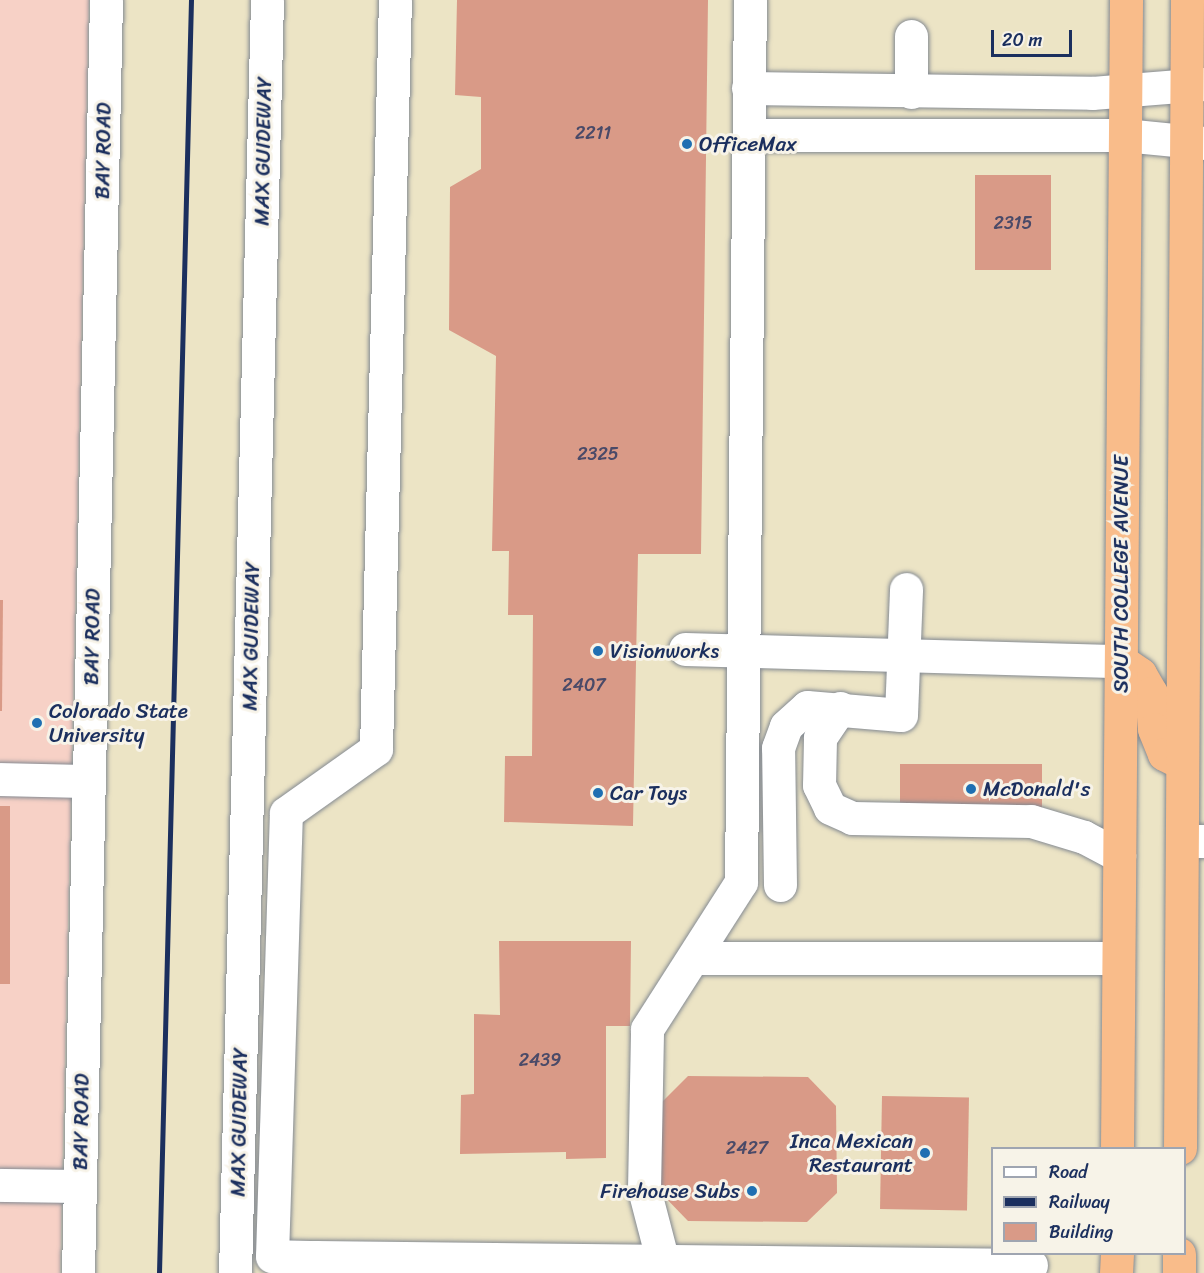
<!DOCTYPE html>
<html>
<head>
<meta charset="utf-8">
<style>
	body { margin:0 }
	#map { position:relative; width:1204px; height:1273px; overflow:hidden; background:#ece4c5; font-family:Sriracha,sans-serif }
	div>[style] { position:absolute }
	.built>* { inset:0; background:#f7d1c6 }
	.building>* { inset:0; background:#d99a87; transform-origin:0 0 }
	.roads { filter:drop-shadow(0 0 2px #848a92) drop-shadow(0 0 2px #848a92) }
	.minor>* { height:33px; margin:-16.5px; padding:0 16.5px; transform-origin:16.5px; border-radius:16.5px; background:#fff }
	.highway>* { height:33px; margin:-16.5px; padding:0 16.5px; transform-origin:16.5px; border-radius:16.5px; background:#f9bc8a }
	.rail>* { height:4.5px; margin:-2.25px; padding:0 2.25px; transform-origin:2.25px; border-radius:2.25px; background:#1b2f5e }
	.dots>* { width:16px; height:16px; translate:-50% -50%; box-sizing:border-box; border:3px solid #f7f3e8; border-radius:50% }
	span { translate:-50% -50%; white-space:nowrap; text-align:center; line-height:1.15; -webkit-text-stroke:6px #f7f3e8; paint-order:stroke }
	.number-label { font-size:18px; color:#4a4a68 }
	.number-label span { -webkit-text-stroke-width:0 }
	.poi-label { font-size:21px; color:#1b2f5e }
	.left { translate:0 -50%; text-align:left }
	.right { translate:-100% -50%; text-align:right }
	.street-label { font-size:21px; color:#1b2f5e }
	.legend { position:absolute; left:991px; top:1147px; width:195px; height:108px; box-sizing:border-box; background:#f7f3e8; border:2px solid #9fa5b1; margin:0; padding:8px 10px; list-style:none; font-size:18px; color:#1b2f5e }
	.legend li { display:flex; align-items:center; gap:12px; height:30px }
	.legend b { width:30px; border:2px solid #9fa5b1 }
	.scale { position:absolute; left:991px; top:30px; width:81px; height:27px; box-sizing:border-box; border:3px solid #1b2f5e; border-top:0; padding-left:8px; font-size:18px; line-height:21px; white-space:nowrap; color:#1b2f5e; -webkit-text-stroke:4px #f7f3e8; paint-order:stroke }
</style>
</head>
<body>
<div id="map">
	<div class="built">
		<i style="clip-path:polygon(0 0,89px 0,60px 1273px,0 1273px)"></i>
	</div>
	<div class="building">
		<i style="clip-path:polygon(457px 0,708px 0,701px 554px,638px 554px,633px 826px,504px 822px,505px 756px,532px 756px,533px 615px,508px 615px,509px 551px,492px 551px,496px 356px,449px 330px,450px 187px,481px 169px,481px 97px,455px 95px)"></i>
		<i style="left:975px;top:175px;width:76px;height:95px"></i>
		<i style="clip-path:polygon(0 600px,3px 600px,2px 711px,0 711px)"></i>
		<i style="left:900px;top:764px;width:142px;height:51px"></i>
		<i style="left:0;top:806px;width:10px;height:178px"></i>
		<i style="clip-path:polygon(499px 941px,631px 941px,630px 1026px,606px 1026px,606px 1158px,566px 1159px,566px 1152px,460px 1154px,461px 1095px,474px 1094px,474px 1014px,500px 1015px)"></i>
		<i style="clip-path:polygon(688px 1076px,808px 1077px,836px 1106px,837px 1193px,807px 1222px,688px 1221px,658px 1190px,658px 1106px)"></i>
		<i style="left:882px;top:1096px;width:87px;height:113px;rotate:1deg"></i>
	</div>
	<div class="roads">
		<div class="minor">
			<i style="left:748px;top:88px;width:344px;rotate:0.8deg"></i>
			<i style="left:1092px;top:93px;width:112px;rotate:-4.6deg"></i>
			<i style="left:911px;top:92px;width:56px;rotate:-90deg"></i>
			<i style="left:749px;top:135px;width:375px"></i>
			<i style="left:1124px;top:135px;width:80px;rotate:5.7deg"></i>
			<i style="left:685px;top:649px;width:436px;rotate:1.6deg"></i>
			<i style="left:840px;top:708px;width:36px;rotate:124deg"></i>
			<i style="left:820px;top:738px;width:47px;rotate:91.2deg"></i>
			<i style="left:819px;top:785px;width:25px;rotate:64deg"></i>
			<i style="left:830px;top:808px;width:24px;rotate:24deg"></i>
			<i style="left:852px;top:818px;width:179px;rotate:1deg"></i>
			<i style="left:1031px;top:821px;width:55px;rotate:16.8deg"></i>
			<i style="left:1084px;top:837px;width:40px;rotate:28deg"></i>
			<i style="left:0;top:779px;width:89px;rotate:1.3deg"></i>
			<i style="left:1182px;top:841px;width:22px"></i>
			<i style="left:780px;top:885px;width:137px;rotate:-90.8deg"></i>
			<i style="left:778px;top:748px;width:23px;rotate:-70deg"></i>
			<i style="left:786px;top:726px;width:28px;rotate:-42deg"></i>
			<i style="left:807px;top:707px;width:94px;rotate:4.9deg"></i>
			<i style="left:901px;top:715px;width:126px;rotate:-87.7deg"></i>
			<i style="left:693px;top:958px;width:425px"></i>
			<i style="left:0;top:1185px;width:80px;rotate:0.7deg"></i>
			<i style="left:315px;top:1257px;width:716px;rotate:0.64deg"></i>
			<i style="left:78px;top:1273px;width:1273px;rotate:-88.74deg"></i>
			<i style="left:235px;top:1273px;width:1273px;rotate:-88.56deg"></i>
			<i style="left:314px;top:1273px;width:16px;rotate:-86deg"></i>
			<i style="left:315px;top:1257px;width:43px;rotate:-178.7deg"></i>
			<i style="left:272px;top:1256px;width:443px;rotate:-88.2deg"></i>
			<i style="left:286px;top:813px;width:110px;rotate:-35.4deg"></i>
			<i style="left:376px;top:749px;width:749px;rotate:-88.55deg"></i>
			<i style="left:671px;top:1273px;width:14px;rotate:-126deg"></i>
			<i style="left:663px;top:1262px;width:75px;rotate:-104.6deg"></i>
			<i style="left:644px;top:1189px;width:160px;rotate:-88.9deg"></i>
			<i style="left:647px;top:1029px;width:174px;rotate:-57.4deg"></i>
			<i style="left:741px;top:882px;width:882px;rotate:-89.42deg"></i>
		</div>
		<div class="highway">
			<i style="left:1121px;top:661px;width:23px;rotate:34deg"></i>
			<i style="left:1140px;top:674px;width:22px;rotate:60deg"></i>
			<i style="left:1151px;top:693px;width:36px;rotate:85deg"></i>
			<i style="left:1154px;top:729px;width:27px;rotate:68deg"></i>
			<i style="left:1164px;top:754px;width:20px;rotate:27deg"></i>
			<i style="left:1117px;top:1148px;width:1148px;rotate:-89.55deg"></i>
			<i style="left:1180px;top:1148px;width:1148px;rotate:-89.65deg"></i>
			<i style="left:1116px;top:1273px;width:19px;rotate:-87deg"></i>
			<i style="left:1179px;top:1273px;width:19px;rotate:-90deg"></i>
		</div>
	</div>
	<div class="rail">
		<i style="left:159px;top:1273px;width:1273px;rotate:-88.56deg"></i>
	</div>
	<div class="dots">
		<i style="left:687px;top:144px;background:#1f6fb2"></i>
		<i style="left:598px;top:651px;background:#1f6fb2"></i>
		<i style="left:37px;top:723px;background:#1f6fb2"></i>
		<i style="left:971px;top:789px;background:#1f6fb2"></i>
		<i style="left:598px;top:793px;background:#1f6fb2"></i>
		<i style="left:925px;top:1153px;background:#1f6fb2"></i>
		<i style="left:752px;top:1191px;background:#1f6fb2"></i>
	</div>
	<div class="number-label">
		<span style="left:593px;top:133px">2211</span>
		<span style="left:1013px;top:223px">2315</span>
		<span style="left:598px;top:454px">2325</span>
		<span style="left:584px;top:685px">2407</span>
		<span style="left:540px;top:1060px">2439</span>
		<span style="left:747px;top:1148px">2427</span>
	</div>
	<div class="poi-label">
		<span class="left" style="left:699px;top:144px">OfficeMax</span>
		<span class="left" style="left:610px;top:651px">Visionworks</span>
		<span class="left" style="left:49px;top:723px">Colorado State<br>University</span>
		<span class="left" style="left:983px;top:789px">McDonald's</span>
		<span class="left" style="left:610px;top:793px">Car Toys</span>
		<span class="right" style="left:913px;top:1153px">Inca Mexican<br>Restaurant</span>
		<span class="right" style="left:740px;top:1191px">Firehouse Subs</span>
	</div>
	<div class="street-label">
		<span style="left:103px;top:151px;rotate:-89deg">BAY ROAD</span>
		<span style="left:263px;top:151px;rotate:-89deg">MAX GUIDEWAY</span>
		<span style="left:1121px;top:574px;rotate:-90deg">SOUTH COLLEGE AVENUE</span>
		<span style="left:251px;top:636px;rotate:-89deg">MAX GUIDEWAY</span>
		<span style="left:92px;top:637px;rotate:-89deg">BAY ROAD</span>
		<span style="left:81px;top:1122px;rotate:-89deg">BAY ROAD</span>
		<span style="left:239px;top:1122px;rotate:-89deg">MAX GUIDEWAY</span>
	</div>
	<ul class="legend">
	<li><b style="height:8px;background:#fff"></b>Road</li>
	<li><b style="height:8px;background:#1b2f5e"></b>Railway</li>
	<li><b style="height:16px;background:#d99a87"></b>Building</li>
	</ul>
	<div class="scale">20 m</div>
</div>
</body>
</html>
